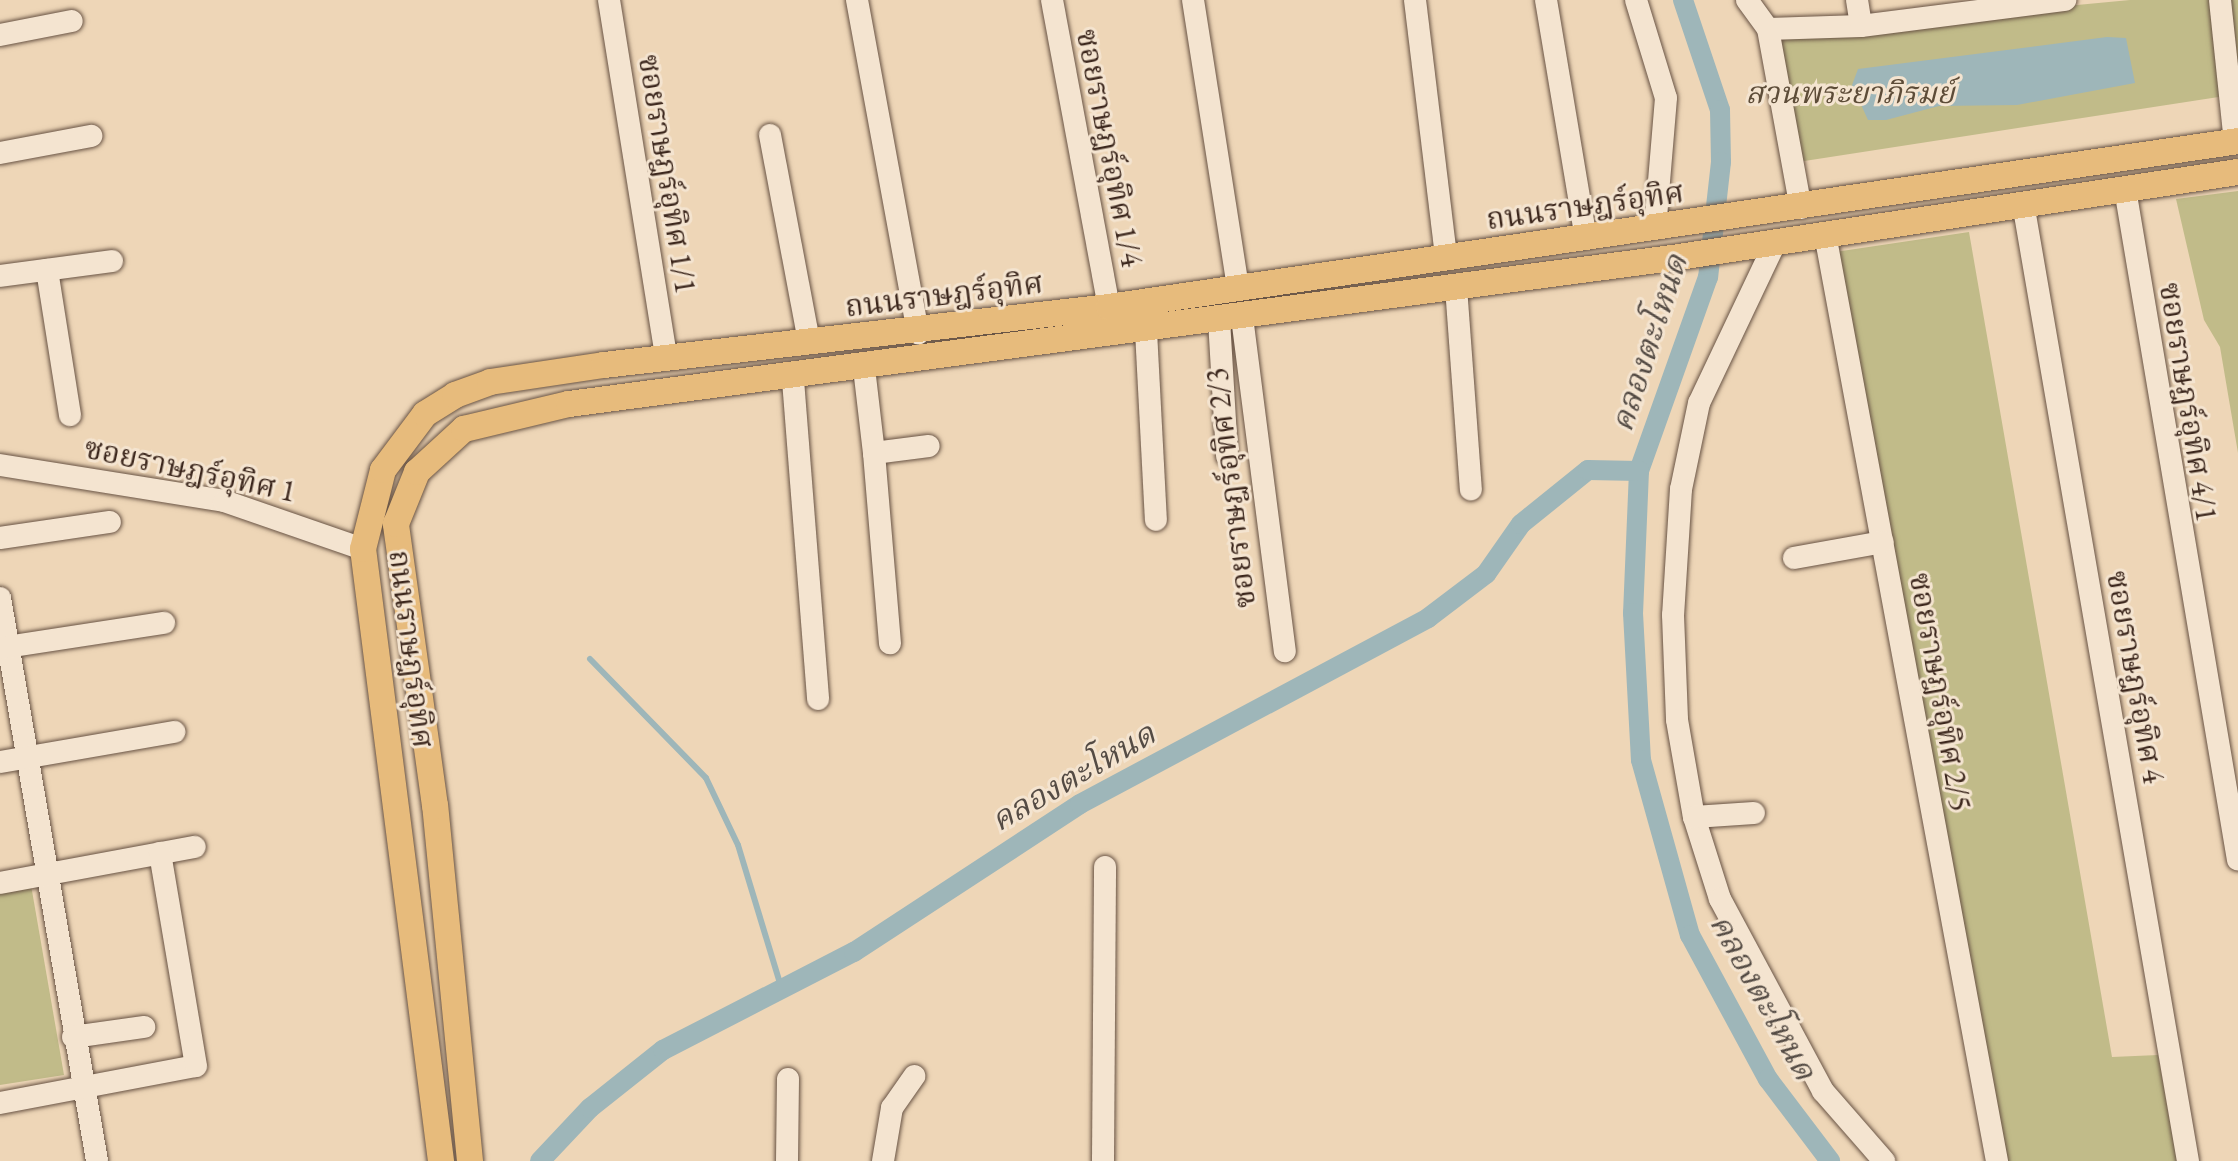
<!DOCTYPE html>
<html>
<head>
<meta charset="utf-8">
<style>
	body { margin:0 }
	#map { position:relative; width:2238px; height:1161px; overflow:hidden; background:#eed6b7; font-family:"EB Garamond","Noto Serif Thai",serif }
	div>[style] { position:absolute }
	.green>* { inset:0; background:#c1bb89 }
	.water>* { inset:0; background:#9eb6b9 }
	.stream>* { height:6px; margin:-3px; padding:0 3px; transform-origin:3px; border-radius:3px; background:#9eb6b9 }
	.canal>* { height:20px; margin:-10px; padding:0 10px; transform-origin:10px; border-radius:10px; background:#9eb6b9 }
	.roads { filter:drop-shadow(0 0 2px #685344) drop-shadow(0 0 2px #685344) }
	.minor>* { height:22px; margin:-11px; padding:0 11px; transform-origin:11px; border-radius:11px; background:#f4e4d0 }
	.major>* { height:26px; margin:-13px; padding:0 13px; transform-origin:13px; border-radius:13px; background:#e7bb7c }
	span { translate:-50% -50%; white-space:nowrap; text-align:center; line-height:1.15; -webkit-text-stroke:6px #f4e4d0; paint-order:stroke }
	.park-label { font-size:30px; color:#5d4c38; font-style:italic }
	.street-label { font-size:30px; color:#3c271d }
	.water-label { font-size:32px; color:#544b44; font-style:italic }
</style>
</head>
<body>
<div id="map">
	<div class="green">
		<i style="clip-path:polygon(2130px 0,2238px 0,2238px 94px,1798px 162px,1779px 41px,1784px 33px)"></i>
		<i style="clip-path:polygon(2238px 191px,2238px 453px,2220px 347px,2204px 320px,2176px 199px)"></i>
		<i style="clip-path:polygon(1969px 232px,2112px 1057px,2158px 1055px,2177px 1161px,1993px 1161px,1835px 252px)"></i>
		<i style="clip-path:polygon(31px 885px,64px 1075px,0 1085px,0 890px)"></i>
	</div>
	<div class="water">
		<i style="clip-path:polygon(2107px 37px,2126px 38px,2135px 83px,2017px 105px,1939px 106px,1886px 120px,1868px 120px,1852px 85px,1858px 69px)"></i>
	</div>
	<div class="stream">
		<i style="left:590px;top:659px;width:166px;rotate:45.7deg"></i>
		<i style="left:706px;top:778px;width:74px;rotate:64.5deg"></i>
		<i style="left:738px;top:845px;width:155px;rotate:73.1deg"></i>
	</div>
	<div class="canal">
		<i style="left:1683px;top:0;width:116px;rotate:71.4deg"></i>
		<i style="left:1720px;top:110px;width:52px;rotate:88.9deg"></i>
		<i style="left:1721px;top:162px;width:116px;rotate:96.4deg"></i>
		<i style="left:1708px;top:277px;width:206px;rotate:109.6deg"></i>
		<i style="left:1639px;top:471px;width:142px;rotate:92.4deg"></i>
		<i style="left:1633px;top:613px;width:147px;rotate:86.9deg"></i>
		<i style="left:1641px;top:760px;width:182px;rotate:74.4deg"></i>
		<i style="left:1690px;top:935px;width:164px;rotate:61.6deg"></i>
		<i style="left:1768px;top:1079px;width:103px;rotate:52.9deg"></i>
		<i style="left:540px;top:1161px;width:73px;rotate:-46.7deg"></i>
		<i style="left:590px;top:1108px;width:93px;rotate:-38.5deg"></i>
		<i style="left:663px;top:1050px;width:215px;rotate:-27.2deg"></i>
		<i style="left:854px;top:952px;width:270px;rotate:-33.2deg"></i>
		<i style="left:1080px;top:804px;width:395px;rotate:-28.1deg"></i>
		<i style="left:1428px;top:618px;width:73px;rotate:-37.2deg"></i>
		<i style="left:1486px;top:574px;width:61px;rotate:-55deg"></i>
		<i style="left:1521px;top:524px;width:86px;rotate:-38.9deg"></i>
		<i style="left:1588px;top:470px;width:51px;rotate:1.1deg"></i>
	</div>
	<div class="roads">
		<div class="minor">
			<i style="left:609px;top:0;width:362px;rotate:80.9deg"></i>
			<i style="left:857px;top:0;width:339px;rotate:79.6deg"></i>
			<i style="left:1052px;top:0;width:312px;rotate:79.5deg"></i>
			<i style="left:1193px;top:0;width:292px;rotate:81.1deg"></i>
			<i style="left:1415px;top:0;width:259px;rotate:83.1deg"></i>
			<i style="left:1546px;top:0;width:241px;rotate:80.5deg"></i>
			<i style="left:1636px;top:0;width:102px;rotate:73deg"></i>
			<i style="left:1666px;top:98px;width:131px;rotate:94.8deg"></i>
			<i style="left:1747px;top:0;width:36px;rotate:54deg"></i>
			<i style="left:1768px;top:29px;width:182px;rotate:79.6deg"></i>
			<i style="left:1857px;top:0;width:26px;rotate:81deg"></i>
			<i style="left:2220px;top:0;width:143px;rotate:84deg"></i>
			<i style="left:1768px;top:29px;width:93px;rotate:-1.8deg"></i>
			<i style="left:1861px;top:26px;width:206px;rotate:-7.3deg"></i>
			<i style="left:0;top:35px;width:73px;rotate:-11deg"></i>
			<i style="left:770px;top:135px;width:211px;rotate:79.3deg"></i>
			<i style="left:0;top:153px;width:93px;rotate:-10.6deg"></i>
			<i style="left:2125px;top:189px;width:680px;rotate:80.44deg"></i>
			<i style="left:2023px;top:203px;width:972px;rotate:80.23deg"></i>
			<i style="left:1825px;top:234px;width:943px;rotate:79.49deg"></i>
			<i style="left:1775px;top:243px;width:177px;rotate:115.4deg"></i>
			<i style="left:1699px;top:403px;width:88px;rotate:101.8deg"></i>
			<i style="left:1681px;top:489px;width:126px;rotate:93.6deg"></i>
			<i style="left:1673px;top:615px;width:105px;rotate:87.8deg"></i>
			<i style="left:1677px;top:720px;width:98px;rotate:80.1deg"></i>
			<i style="left:1694px;top:817px;width:86px;rotate:72.4deg"></i>
			<i style="left:1720px;top:899px;width:218px;rotate:61.8deg"></i>
			<i style="left:1823px;top:1091px;width:93px;rotate:48.9deg"></i>
			<i style="left:47px;top:270px;width:147px;rotate:81deg"></i>
			<i style="left:0;top:276px;width:113px;rotate:-7.6deg"></i>
			<i style="left:1456px;top:287px;width:203px;rotate:85.8deg"></i>
			<i style="left:1242px;top:317px;width:337px;rotate:82.7deg"></i>
			<i style="left:1219px;top:320px;width:136px;rotate:86.6deg"></i>
			<i style="left:1146px;top:331px;width:189px;rotate:87deg"></i>
			<i style="left:864px;top:368px;width:86px;rotate:83.3deg"></i>
			<i style="left:874px;top:453px;width:55px;rotate:-7.3deg"></i>
			<i style="left:793px;top:380px;width:320px;rotate:85.5deg"></i>
			<i style="left:874px;top:453px;width:191px;rotate:85.2deg"></i>
			<i style="left:0;top:465px;width:227px;rotate:9.1deg"></i>
			<i style="left:224px;top:501px;width:147px;rotate:19.1deg"></i>
			<i style="left:0;top:538px;width:111px;rotate:-8.3deg"></i>
			<i style="left:1794px;top:558px;width:90px;rotate:-10.2deg"></i>
			<i style="left:0;top:598px;width:571px;rotate:80.22deg"></i>
			<i style="left:0;top:648px;width:166px;rotate:-8.7deg"></i>
			<i style="left:0;top:762px;width:177px;rotate:-9.8deg"></i>
			<i style="left:1694px;top:817px;width:60px;rotate:-3.8deg"></i>
			<i style="left:0;top:883px;width:198px;rotate:-10.5deg"></i>
			<i style="left:73px;top:1037px;width:72px;rotate:-8deg"></i>
			<i style="left:0;top:1103px;width:199px;rotate:-10.7deg"></i>
			<i style="left:196px;top:1066px;width:216px;rotate:-99.6deg"></i>
			<i style="left:787px;top:1161px;width:82px;rotate:-89.3deg"></i>
			<i style="left:883px;top:1161px;width:54px;rotate:-80.4deg"></i>
			<i style="left:892px;top:1108px;width:39px;rotate:-55deg"></i>
			<i style="left:1103px;top:1161px;width:294px;rotate:-89.6deg"></i>
		</div>
		<div class="major">
			<i style="left:441px;top:1161px;width:617px;rotate:-97.26deg"></i>
			<i style="left:363px;top:549px;width:81px;rotate:-75.8deg"></i>
			<i style="left:383px;top:470px;width:70px;rotate:-53.1deg"></i>
			<i style="left:425px;top:414px;width:36px;rotate:-32deg"></i>
			<i style="left:455px;top:395px;width:37px;rotate:-20deg"></i>
			<i style="left:490px;top:382px;width:115px;rotate:-8.5deg"></i>
			<i style="left:604px;top:365px;width:508px;rotate:-6.55deg"></i>
			<i style="left:1109px;top:307px;width:1141px;rotate:-8.36deg"></i>
			<i style="left:470px;top:1161px;width:357px;rotate:-95.6deg"></i>
			<i style="left:435px;top:806px;width:285px;rotate:-97.9deg"></i>
			<i style="left:396px;top:524px;width:56px;rotate:-68deg"></i>
			<i style="left:417px;top:472px;width:64px;rotate:-42.5deg"></i>
			<i style="left:464px;top:429px;width:108px;rotate:-13.4deg"></i>
			<i style="left:569px;top:404px;width:1120px;rotate:-7.54deg"></i>
			<i style="left:1679px;top:257px;width:565px;rotate:-8.65deg"></i>
		</div>
	</div>
	<div class="park-label">
		<span style="left:1850px;top:93px">สวนพระยาภิรมย์</span>
	</div>
	<div class="street-label">
		<span style="left:1109px;top:148px;rotate:79deg">ซอยราษฎร์อุทิศ 1/4</span>
		<span style="left:667px;top:174px;rotate:81deg">ซอยราษฎร์อุทิศ 1/1</span>
		<span style="left:1585px;top:206px;rotate:-8deg">ถนนราษฎร์อุทิศ</span>
		<span style="left:944px;top:295px;rotate:-7deg">ถนนราษฎร์อุทิศ</span>
		<span style="left:2188px;top:402px;rotate:81deg">ซอยราษฎร์อุทิศ 4/1</span>
		<span style="left:190px;top:470px;rotate:12deg">ซอยราษฎร์อุทิศ 1</span>
		<span style="left:1231px;top:488px;rotate:-97deg">ซอยราษฎร์อุทิศ 2/3</span>
		<span style="left:411px;top:649px;rotate:83deg">ถนนราษฎร์อุทิศ</span>
		<span style="left:2135px;top:677px;rotate:80deg">ซอยราษฎร์อุทิศ 4</span>
		<span style="left:1940px;top:692px;rotate:80deg">ซอยราษฎร์อุทิศ 2/5</span>
	</div>
	<div class="water-label">
		<span style="left:1649px;top:343px;rotate:-72deg">คลองตะโหนด</span>
		<span style="left:1073px;top:777px;rotate:-30deg">คลองตะโหนด</span>
		<span style="left:1763px;top:997px;rotate:61deg">คลองตะโหนด</span>
	</div>
</div>
</body>
</html>
